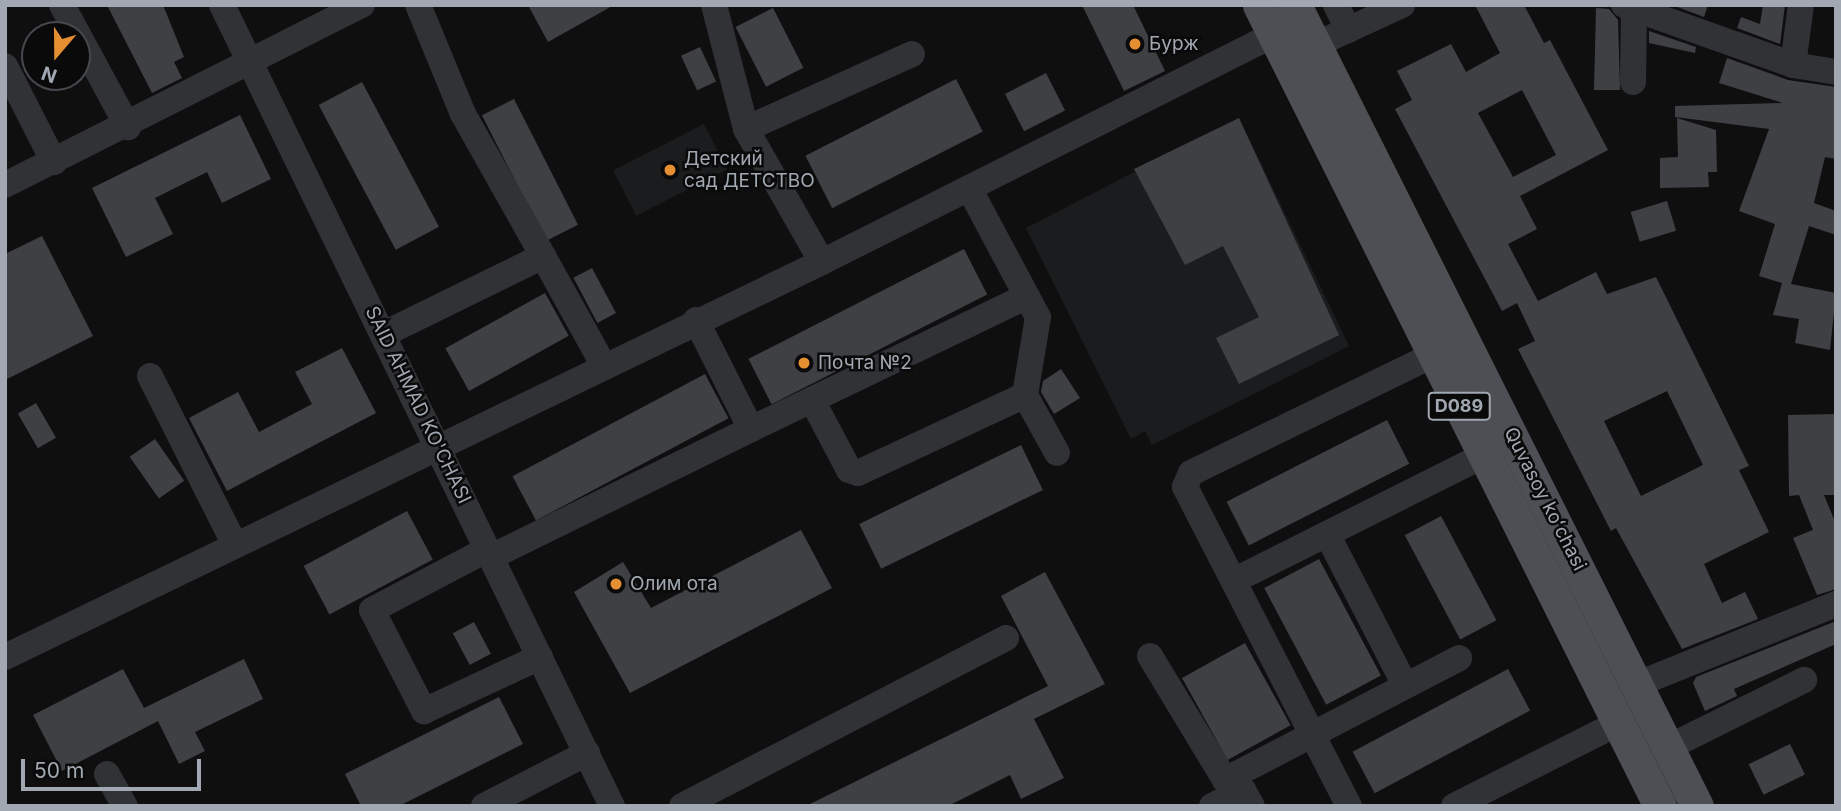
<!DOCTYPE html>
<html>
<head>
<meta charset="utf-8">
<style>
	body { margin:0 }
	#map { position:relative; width:1841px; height:811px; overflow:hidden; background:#0f0f10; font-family:Inter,sans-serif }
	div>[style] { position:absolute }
	.built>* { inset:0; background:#1b1c1d; transform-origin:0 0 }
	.building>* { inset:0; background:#3e4043; transform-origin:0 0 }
	.minor>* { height:26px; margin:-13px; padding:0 13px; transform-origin:13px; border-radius:13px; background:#303235 }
	.major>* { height:33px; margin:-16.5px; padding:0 16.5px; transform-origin:16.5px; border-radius:16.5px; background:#4d4f54 }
	.dots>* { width:19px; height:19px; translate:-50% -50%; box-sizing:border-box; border:4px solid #0a0a0b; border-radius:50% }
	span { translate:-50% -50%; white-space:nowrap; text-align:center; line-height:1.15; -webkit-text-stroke:5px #0a0a0b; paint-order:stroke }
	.shield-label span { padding:2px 5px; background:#0a0a0b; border:2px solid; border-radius:5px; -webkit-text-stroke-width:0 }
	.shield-label { font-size:18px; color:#a1a8b1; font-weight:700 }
	.poi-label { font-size:19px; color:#a1a8b1 }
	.left { translate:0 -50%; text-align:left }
	.street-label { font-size:19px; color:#a1a8b1 }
	.frame { position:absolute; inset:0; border:7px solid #a1a8b1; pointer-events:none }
	.north { position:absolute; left:21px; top:21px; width:70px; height:70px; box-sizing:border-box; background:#0a0a0b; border:2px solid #46494d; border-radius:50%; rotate:200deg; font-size:19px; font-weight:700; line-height:28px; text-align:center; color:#a1a8b1 }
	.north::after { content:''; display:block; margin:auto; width:24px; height:32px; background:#e58f32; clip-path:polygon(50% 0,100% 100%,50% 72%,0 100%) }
	.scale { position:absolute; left:21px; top:759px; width:180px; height:32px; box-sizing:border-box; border:4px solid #a1a8b1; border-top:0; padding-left:9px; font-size:21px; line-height:24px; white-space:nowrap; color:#a1a8b1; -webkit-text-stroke:5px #0a0a0b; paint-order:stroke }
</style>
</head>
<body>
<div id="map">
	<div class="built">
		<i style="clip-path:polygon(1239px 118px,1349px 346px,1152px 445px,1145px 431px,1131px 439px,1026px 228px)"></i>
		<i style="left:704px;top:124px;width:51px;height:102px;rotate:63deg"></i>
	</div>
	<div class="building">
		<i style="clip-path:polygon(107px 5px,163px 5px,184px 57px,174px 62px,182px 78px,152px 93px)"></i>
		<i style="clip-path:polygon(528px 5px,614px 5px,548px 42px)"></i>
		<i style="clip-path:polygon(1082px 5px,1133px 5px,1165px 71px,1124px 91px)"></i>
		<i style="clip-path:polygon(evenodd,1475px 5px,1524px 5px,1544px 43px,1550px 40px,1608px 150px,1520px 196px,1537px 229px,1508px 244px,1538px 301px,1596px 272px,1607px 294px,1656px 277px,1749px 466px,1739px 470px,1769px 532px,1704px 564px,1722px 603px,1745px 592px,1758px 619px,1682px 649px,1616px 528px,1611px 531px,1518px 349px,1535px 341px,1517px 303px,1502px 311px,1395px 109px,1412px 100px,1397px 71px,1451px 44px,1466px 72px,1500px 53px,1475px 5px,1522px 90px,1556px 155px,1513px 177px,1478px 113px,1522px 90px,1475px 5px,1667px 391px,1703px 465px,1641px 496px,1604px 421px,1667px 391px)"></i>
		<i style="clip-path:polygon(1672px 5px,1708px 5px,1704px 17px)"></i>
		<i style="clip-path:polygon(1763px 5px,1785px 5px,1780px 44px,1737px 28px,1741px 17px,1760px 24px)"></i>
		<i style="left:773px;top:8px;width:67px;height:42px;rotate:63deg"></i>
		<i style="clip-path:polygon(1596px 8px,1609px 9px,1618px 20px,1620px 90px,1594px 90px)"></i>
		<i style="clip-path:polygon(1649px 31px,1696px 47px,1695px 53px,1649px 43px)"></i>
		<i style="left:700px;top:47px;width:38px;height:21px;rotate:65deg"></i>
		<i style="clip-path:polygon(1727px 58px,1788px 80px,1836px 87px,1836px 159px,1825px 157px,1814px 203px,1836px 211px,1836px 235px,1809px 226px,1791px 284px,1836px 293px,1830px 350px,1795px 343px,1799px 319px,1773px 315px,1782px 283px,1759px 276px,1775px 224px,1739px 211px,1769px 129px,1675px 117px,1675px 106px,1783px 103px,1719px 83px)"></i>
		<i style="left:1046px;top:73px;width:42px;height:46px;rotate:63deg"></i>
		<i style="left:956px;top:79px;width:59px;height:169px;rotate:63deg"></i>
		<i style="left:362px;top:82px;width:164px;height:49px;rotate:62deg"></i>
		<i style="left:514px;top:99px;width:141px;height:36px;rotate:63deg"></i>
		<i style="clip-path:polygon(240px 115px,271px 179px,222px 203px,207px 172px,155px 198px,173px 234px,126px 257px,92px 188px)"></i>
		<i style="clip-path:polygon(1239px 118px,1339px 335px,1239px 384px,1216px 338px,1259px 317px,1223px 246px,1185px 265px,1134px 169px)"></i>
		<i style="clip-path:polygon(1677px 118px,1716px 130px,1717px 172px,1708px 172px,1709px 187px,1660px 188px,1660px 158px,1678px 157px)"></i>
		<i style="left:1667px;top:201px;width:31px;height:38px;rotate:73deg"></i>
		<i style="clip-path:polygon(42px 236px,93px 336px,5px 380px,5px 254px)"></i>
		<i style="left:964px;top:249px;width:51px;height:242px;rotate:63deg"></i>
		<i style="left:592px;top:268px;width:51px;height:21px;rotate:62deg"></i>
		<i style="left:545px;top:293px;width:49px;height:114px;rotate:61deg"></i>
		<i style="clip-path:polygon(342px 348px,376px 413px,227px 491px,189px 418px,238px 392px,259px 432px,312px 404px,295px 372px)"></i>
		<i style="clip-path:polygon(1061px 369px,1080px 398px,1054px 414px,1041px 392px,1043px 381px)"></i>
		<i style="left:705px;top:374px;width:50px;height:218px;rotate:62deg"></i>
		<i style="left:36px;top:403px;width:40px;height:21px;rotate:60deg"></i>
		<i style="clip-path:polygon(1836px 414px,1836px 495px,1824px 495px,1836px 524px,1836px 589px,1817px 595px,1793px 538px,1813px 530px,1799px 495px,1789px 496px,1788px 415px)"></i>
		<i style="left:1387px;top:420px;width:49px;height:180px;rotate:63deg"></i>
		<i style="left:155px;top:439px;width:51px;height:31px;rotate:55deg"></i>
		<i style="left:1021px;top:445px;width:50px;height:180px;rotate:64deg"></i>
		<i style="left:407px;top:511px;width:55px;height:117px;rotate:62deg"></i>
		<i style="left:1441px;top:516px;width:118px;height:41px;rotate:62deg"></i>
		<i style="clip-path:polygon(801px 530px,832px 588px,630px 693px,574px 592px,623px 562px,651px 608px)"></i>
		<i style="left:1319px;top:559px;width:132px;height:62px;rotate:62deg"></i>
		<i style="clip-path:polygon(1045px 572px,1105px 684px,1034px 719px,1064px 778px,1021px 799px,1010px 775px,948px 806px,806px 806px,1048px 686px,1001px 596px)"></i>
		<i style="clip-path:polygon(1836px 621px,1836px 644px,1734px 689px,1737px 696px,1705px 711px,1693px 683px,1696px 677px)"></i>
		<i style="left:474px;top:622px;width:36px;height:24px;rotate:62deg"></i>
		<i style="left:1245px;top:643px;width:94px;height:72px;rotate:61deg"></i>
		<i style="clip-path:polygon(244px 659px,263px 699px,195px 732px,205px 751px,179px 764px,158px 721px,62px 771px,33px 715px,123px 669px,144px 708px)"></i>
		<i style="left:1508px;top:669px;width:47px;height:176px;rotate:62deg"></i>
		<i style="clip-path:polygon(499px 697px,523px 744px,399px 806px,361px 806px,345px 774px)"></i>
		<i style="left:1790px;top:744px;width:34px;height:46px;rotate:64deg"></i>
	</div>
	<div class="minor">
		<i style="left:62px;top:5px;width:139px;rotate:61.6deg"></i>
		<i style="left:222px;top:5px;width:891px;rotate:64.04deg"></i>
		<i style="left:714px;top:5px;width:128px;rotate:75.5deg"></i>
		<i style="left:746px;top:129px;width:153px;rotate:60.3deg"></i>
		<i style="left:1336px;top:5px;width:28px;rotate:64deg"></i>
		<i style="left:1624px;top:5px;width:179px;rotate:19.5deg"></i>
		<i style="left:1793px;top:65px;width:44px;rotate:9.2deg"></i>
		<i style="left:1793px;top:65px;width:61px;rotate:-82.4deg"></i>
		<i style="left:5px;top:66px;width:108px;rotate:63deg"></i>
		<i style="left:1633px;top:82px;width:73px;rotate:-89.2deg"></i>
		<i style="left:746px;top:129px;width:182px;rotate:-24.3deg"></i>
		<i style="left:5px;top:185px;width:400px;rotate:-26.8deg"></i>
		<i style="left:969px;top:188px;width:146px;rotate:61.9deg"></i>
		<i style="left:1038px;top:317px;width:79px;rotate:99.5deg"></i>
		<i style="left:1025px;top:395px;width:66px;rotate:61.1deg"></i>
		<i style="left:543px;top:256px;width:126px;rotate:61deg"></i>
		<i style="left:384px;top:334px;width:177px;rotate:-26.1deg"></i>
		<i style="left:543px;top:256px;width:163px;rotate:-119.4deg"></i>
		<i style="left:463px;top:114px;width:118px;rotate:-112.4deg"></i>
		<i style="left:150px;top:376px;width:189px;rotate:63.3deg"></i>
		<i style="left:812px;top:400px;width:79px;rotate:62.1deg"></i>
		<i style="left:849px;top:470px;width:9px;rotate:18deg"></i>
		<i style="left:858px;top:473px;width:184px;rotate:-25deg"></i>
		<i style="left:751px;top:429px;width:306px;rotate:-25.7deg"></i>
		<i style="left:1327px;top:534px;width:170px;rotate:62.7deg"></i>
		<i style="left:488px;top:549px;width:131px;rotate:152.3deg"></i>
		<i style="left:372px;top:610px;width:114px;rotate:62.8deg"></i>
		<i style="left:424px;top:711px;width:128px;rotate:-25deg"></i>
		<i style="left:491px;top:557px;width:290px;rotate:-26.2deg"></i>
		<i style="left:751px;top:429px;width:122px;rotate:-116.8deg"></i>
		<i style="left:1235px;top:580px;width:277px;rotate:-26.6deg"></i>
		<i style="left:1150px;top:656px;width:145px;rotate:58.8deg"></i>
		<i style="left:1225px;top:780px;width:15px;rotate:28deg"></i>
		<i style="left:5px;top:657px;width:907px;rotate:-25.8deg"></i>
		<i style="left:822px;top:262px;width:507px;rotate:-26.72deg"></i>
		<i style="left:1275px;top:34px;width:41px;rotate:15.4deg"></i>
		<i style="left:1315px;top:45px;width:96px;rotate:-24.7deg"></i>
		<i style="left:1638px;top:684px;width:214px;rotate:-22deg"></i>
		<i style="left:1669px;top:747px;width:151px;rotate:-26.4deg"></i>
		<i style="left:107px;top:774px;width:37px;rotate:61deg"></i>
		<i style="left:1225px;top:780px;width:264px;rotate:-27.5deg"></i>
		<i style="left:484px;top:806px;width:116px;rotate:-27.2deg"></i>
		<i style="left:682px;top:806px;width:365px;rotate:-27.4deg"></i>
		<i style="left:1212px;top:806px;width:35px;rotate:-27deg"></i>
		<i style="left:1243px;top:790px;width:18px;rotate:61deg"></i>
		<i style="left:1349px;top:806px;width:359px;rotate:-117.2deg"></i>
		<i style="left:1185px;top:487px;width:15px;rotate:-67deg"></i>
		<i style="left:1191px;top:473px;width:269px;rotate:-26deg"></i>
		<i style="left:1454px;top:806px;width:184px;rotate:-26.8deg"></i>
	</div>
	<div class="major">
		<i style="left:1259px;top:5px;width:896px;rotate:63.41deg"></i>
		<i style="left:1295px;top:5px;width:896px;rotate:63.35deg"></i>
	</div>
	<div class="dots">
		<i style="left:1135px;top:44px;background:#e58f32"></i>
		<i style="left:670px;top:170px;background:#e58f32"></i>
		<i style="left:804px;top:363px;background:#e58f32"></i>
		<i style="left:616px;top:584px;background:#e58f32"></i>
	</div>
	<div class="shield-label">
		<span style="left:1459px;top:406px">D089</span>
	</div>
	<div class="poi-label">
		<span class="left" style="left:1149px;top:44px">Бурж</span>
		<span class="left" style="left:684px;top:170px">Детский<br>сад ДЕТСТВО</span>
		<span class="left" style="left:818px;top:363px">Почта №2</span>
		<span class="left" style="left:630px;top:584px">Олим ота</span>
	</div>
	<div class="street-label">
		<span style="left:418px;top:405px;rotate:64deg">SAID AHMAD KO'CHASI</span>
		<span style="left:1545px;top:499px;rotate:63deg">Quvasoy koʻchasi</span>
	</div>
	<div class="frame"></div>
	<div class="north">N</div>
	<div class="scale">50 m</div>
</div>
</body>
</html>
